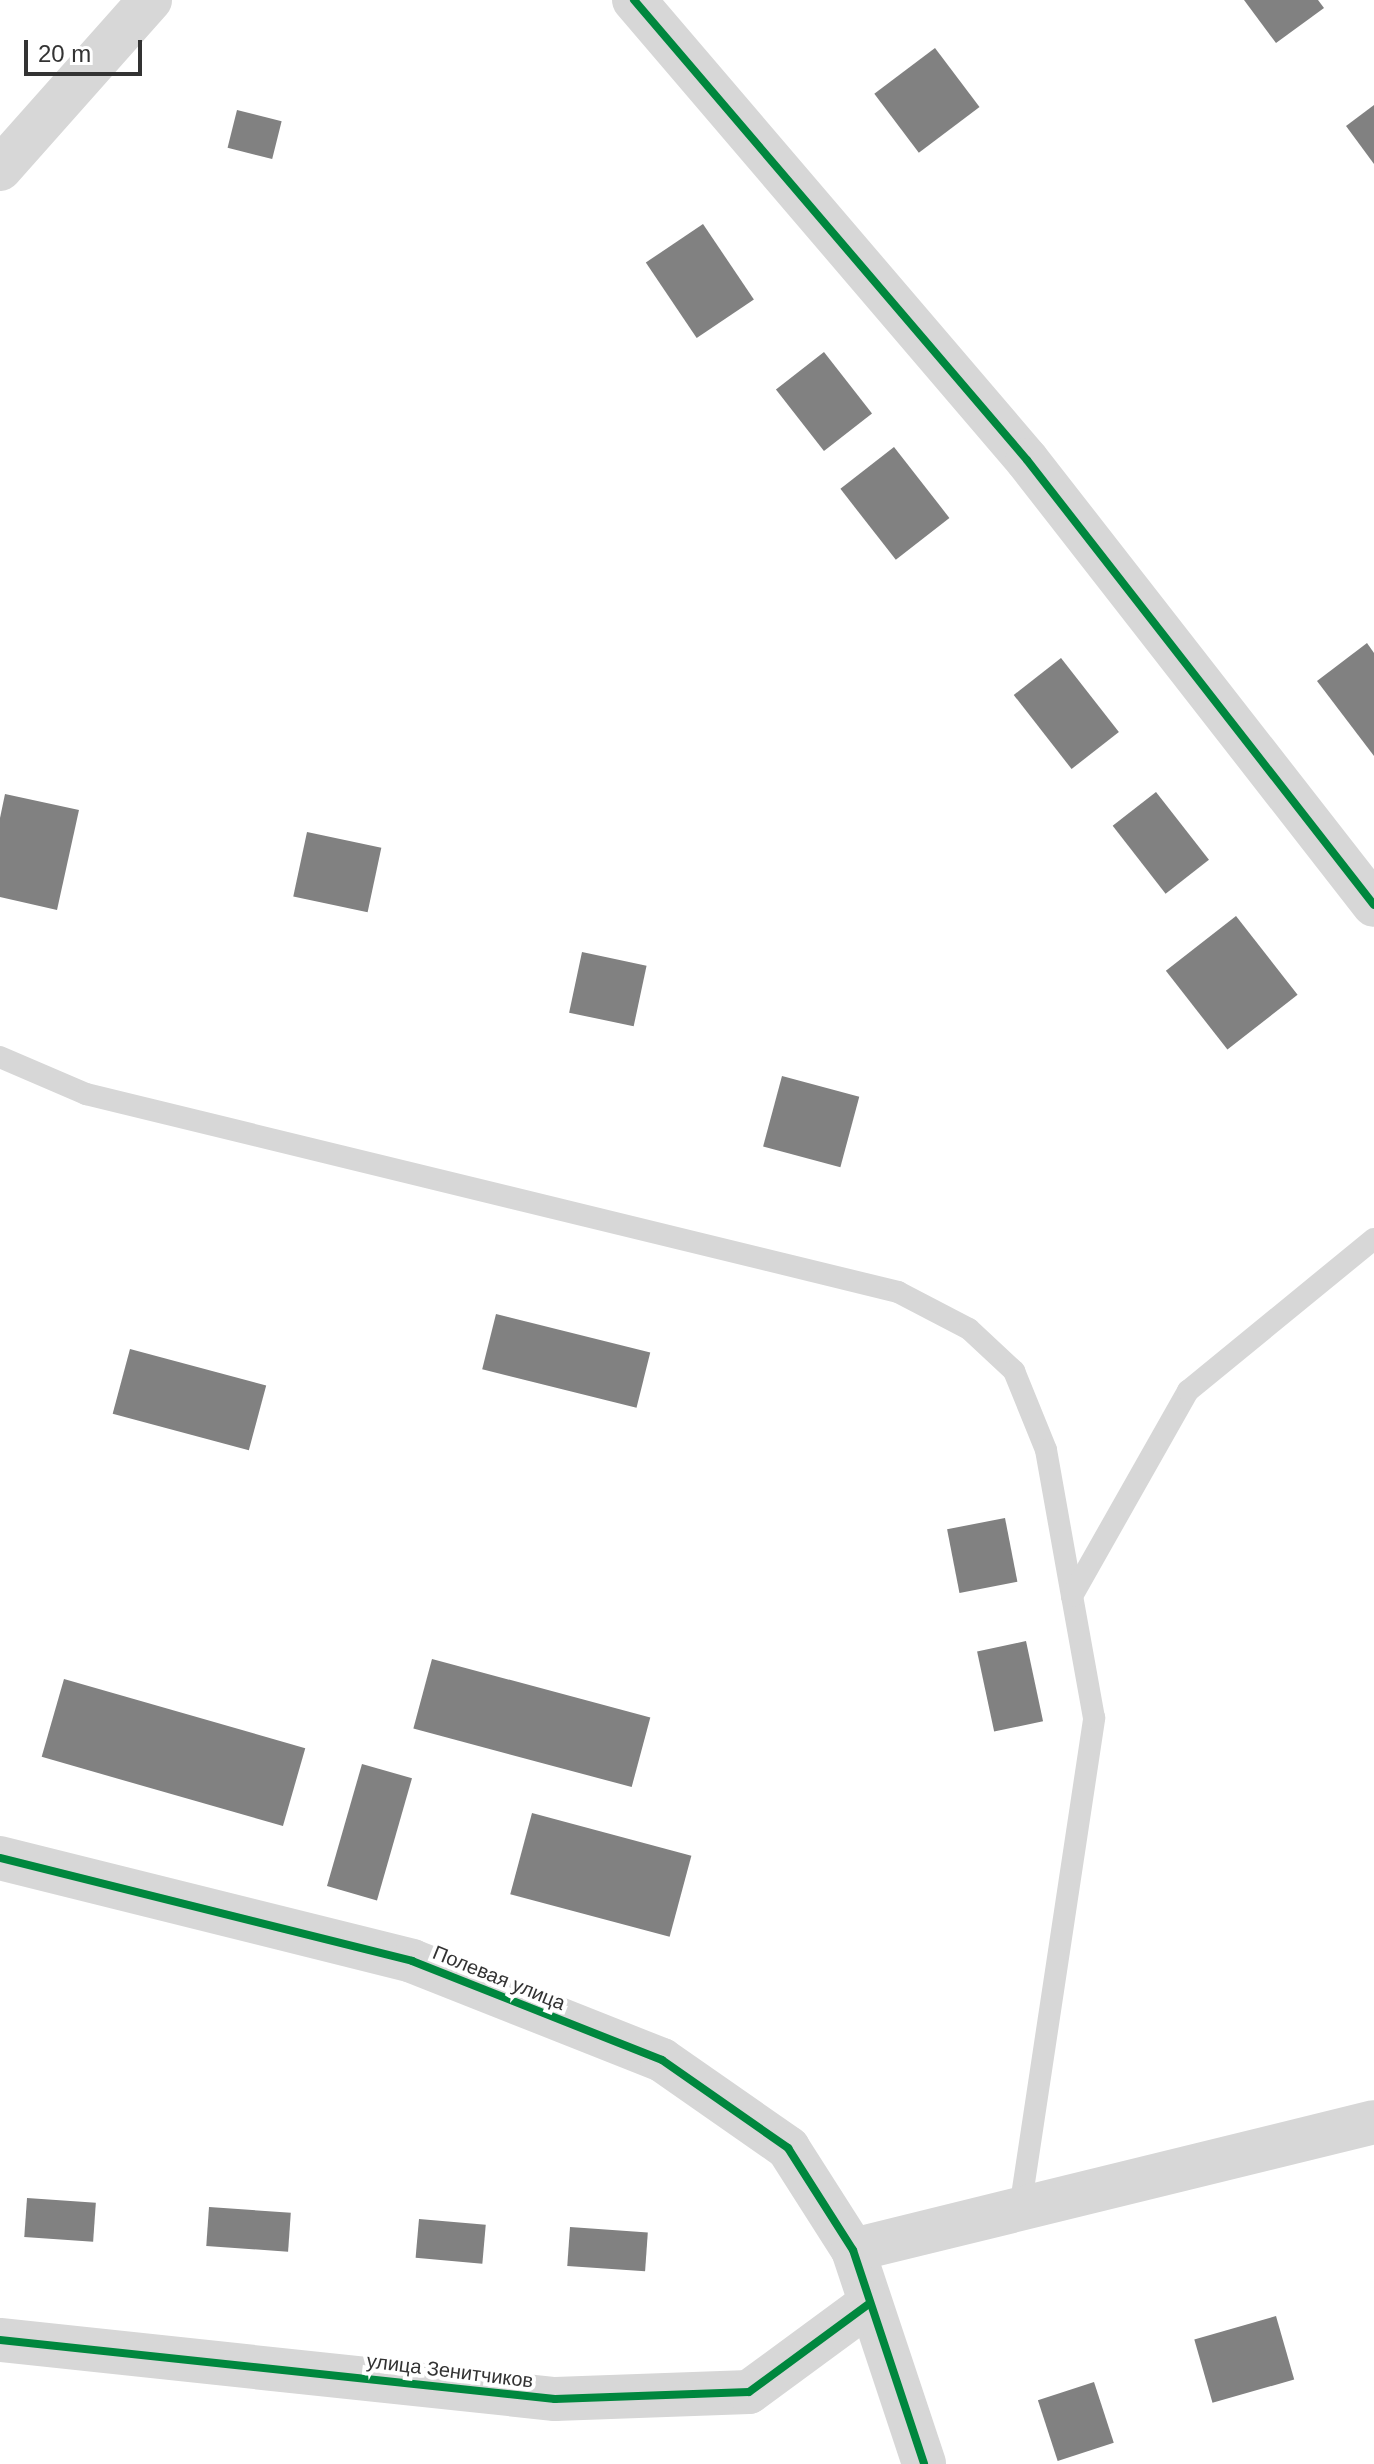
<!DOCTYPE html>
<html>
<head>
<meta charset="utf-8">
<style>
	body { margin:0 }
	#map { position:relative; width:1374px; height:2464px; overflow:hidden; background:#fff; font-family:Helvetica,sans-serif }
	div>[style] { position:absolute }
	.building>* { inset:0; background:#818181; transform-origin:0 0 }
	.service>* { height:22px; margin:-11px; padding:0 11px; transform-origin:11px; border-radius:11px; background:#d7d7d7 }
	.minor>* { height:44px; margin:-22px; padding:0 22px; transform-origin:22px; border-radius:22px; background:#d7d7d7 }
	.cycleway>* { height:8px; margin:-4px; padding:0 4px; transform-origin:4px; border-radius:4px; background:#00873e }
	span { translate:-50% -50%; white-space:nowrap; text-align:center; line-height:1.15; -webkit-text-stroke:8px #fff; paint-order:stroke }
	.street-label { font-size:20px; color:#333 }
	.scale { position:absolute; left:24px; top:40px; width:118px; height:36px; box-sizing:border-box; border:4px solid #333; border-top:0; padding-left:10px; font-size:24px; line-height:28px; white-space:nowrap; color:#333; -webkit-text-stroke:6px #fff; paint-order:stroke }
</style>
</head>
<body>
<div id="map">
	<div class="building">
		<i style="clip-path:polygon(1244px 0,1318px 0,1324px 8px,1276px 43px)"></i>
		<i style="left:935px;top:48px;width:74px;height:76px;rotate:53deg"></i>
		<i style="clip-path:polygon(1374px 105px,1374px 164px,1346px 126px)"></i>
		<i style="left:237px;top:110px;width:46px;height:39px;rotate:14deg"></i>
		<i style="left:703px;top:224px;width:91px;height:69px;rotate:56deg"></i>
		<i style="left:824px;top:352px;width:78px;height:61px;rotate:52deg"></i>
		<i style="left:894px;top:447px;width:90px;height:68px;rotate:52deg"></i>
		<i style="clip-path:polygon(1367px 643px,1374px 653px,1374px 756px,1317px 681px)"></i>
		<i style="left:1061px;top:658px;width:94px;height:60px;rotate:52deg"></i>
		<i style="left:1156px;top:792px;width:86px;height:55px;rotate:52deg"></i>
		<i style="clip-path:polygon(5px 794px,79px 810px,57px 910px,0 897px,0 818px)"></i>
		<i style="left:307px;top:832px;width:76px;height:66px;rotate:12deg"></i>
		<i style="left:1236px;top:916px;width:100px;height:89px;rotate:52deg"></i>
		<i style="left:582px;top:952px;width:66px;height:62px;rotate:12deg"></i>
		<i style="left:782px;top:1076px;width:80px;height:73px;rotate:15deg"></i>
		<i style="left:496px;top:1314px;width:159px;height:57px;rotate:14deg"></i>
		<i style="left:130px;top:1349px;width:141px;height:67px;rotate:15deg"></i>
		<i style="left:1005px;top:1518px;width:65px;height:59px;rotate:79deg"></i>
		<i style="left:1026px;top:1641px;width:82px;height:50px;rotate:78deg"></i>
		<i style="left:432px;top:1659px;width:226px;height:72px;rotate:15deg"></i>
		<i style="left:64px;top:1679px;width:251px;height:81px;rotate:16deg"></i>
		<i style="left:362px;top:1764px;width:52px;height:127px;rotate:16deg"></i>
		<i style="left:532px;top:1813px;width:165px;height:84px;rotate:15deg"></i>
		<i style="left:27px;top:2198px;width:69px;height:39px;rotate:4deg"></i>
		<i style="left:209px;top:2207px;width:82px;height:39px;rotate:4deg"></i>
		<i style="left:419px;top:2219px;width:67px;height:39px;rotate:5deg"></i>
		<i style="left:570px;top:2227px;width:78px;height:39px;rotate:4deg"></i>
		<i style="left:1276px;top:2316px;width:66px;height:85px;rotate:74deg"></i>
		<i style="left:1094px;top:2382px;width:64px;height:59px;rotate:72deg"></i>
	</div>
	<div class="service">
		<i style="left:0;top:1057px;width:94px;rotate:23.3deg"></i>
		<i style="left:86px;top:1094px;width:836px;rotate:13.7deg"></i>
		<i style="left:898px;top:1292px;width:80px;rotate:27.5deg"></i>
		<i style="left:969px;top:1329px;width:62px;rotate:43deg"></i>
		<i style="left:1014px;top:1371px;width:85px;rotate:67.9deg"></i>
		<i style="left:1046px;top:1450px;width:148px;rotate:79.9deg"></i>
		<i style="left:1020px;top:2209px;width:497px;rotate:-81.4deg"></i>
		<i style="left:1094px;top:1718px;width:124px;rotate:-100.2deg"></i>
		<i style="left:1072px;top:1596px;width:236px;rotate:-60.5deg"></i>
		<i style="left:1188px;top:1391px;width:240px;rotate:-39.3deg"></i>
	</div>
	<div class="minor">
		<i style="left:634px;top:0;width:605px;rotate:49.49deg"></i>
		<i style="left:1027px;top:460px;width:564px;rotate:52.05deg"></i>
		<i style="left:0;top:169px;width:226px;rotate:-48.4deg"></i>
		<i style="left:0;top:1858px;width:425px;rotate:14deg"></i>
		<i style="left:412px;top:1961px;width:269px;rotate:21.6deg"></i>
		<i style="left:662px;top:2060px;width:154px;rotate:34.9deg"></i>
		<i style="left:788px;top:2148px;width:121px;rotate:57.5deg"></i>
		<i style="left:853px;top:2250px;width:225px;rotate:71.6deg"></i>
		<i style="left:853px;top:2250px;width:536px;rotate:-13.8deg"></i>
		<i style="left:0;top:2340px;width:558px;rotate:6.07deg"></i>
		<i style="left:555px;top:2399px;width:194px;rotate:-2.1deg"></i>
		<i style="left:749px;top:2392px;width:149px;rotate:-36.3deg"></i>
	</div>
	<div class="cycleway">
		<i style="left:634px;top:0;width:605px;rotate:49.49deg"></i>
		<i style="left:1027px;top:460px;width:564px;rotate:52.05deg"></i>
		<i style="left:0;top:1858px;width:425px;rotate:14deg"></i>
		<i style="left:412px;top:1961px;width:269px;rotate:21.6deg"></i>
		<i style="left:662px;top:2060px;width:154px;rotate:34.9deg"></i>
		<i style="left:788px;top:2148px;width:121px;rotate:57.5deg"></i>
		<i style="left:853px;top:2250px;width:225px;rotate:71.6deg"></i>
		<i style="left:0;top:2340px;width:558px;rotate:6.07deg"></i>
		<i style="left:555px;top:2399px;width:194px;rotate:-2.1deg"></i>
		<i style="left:749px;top:2392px;width:149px;rotate:-36.3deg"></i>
	</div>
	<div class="street-label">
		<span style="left:499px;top:1978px;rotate:22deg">Полевая улица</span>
		<span style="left:450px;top:2371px;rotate:7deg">улица Зенитчиков</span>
	</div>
	<div class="scale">20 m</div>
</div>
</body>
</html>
